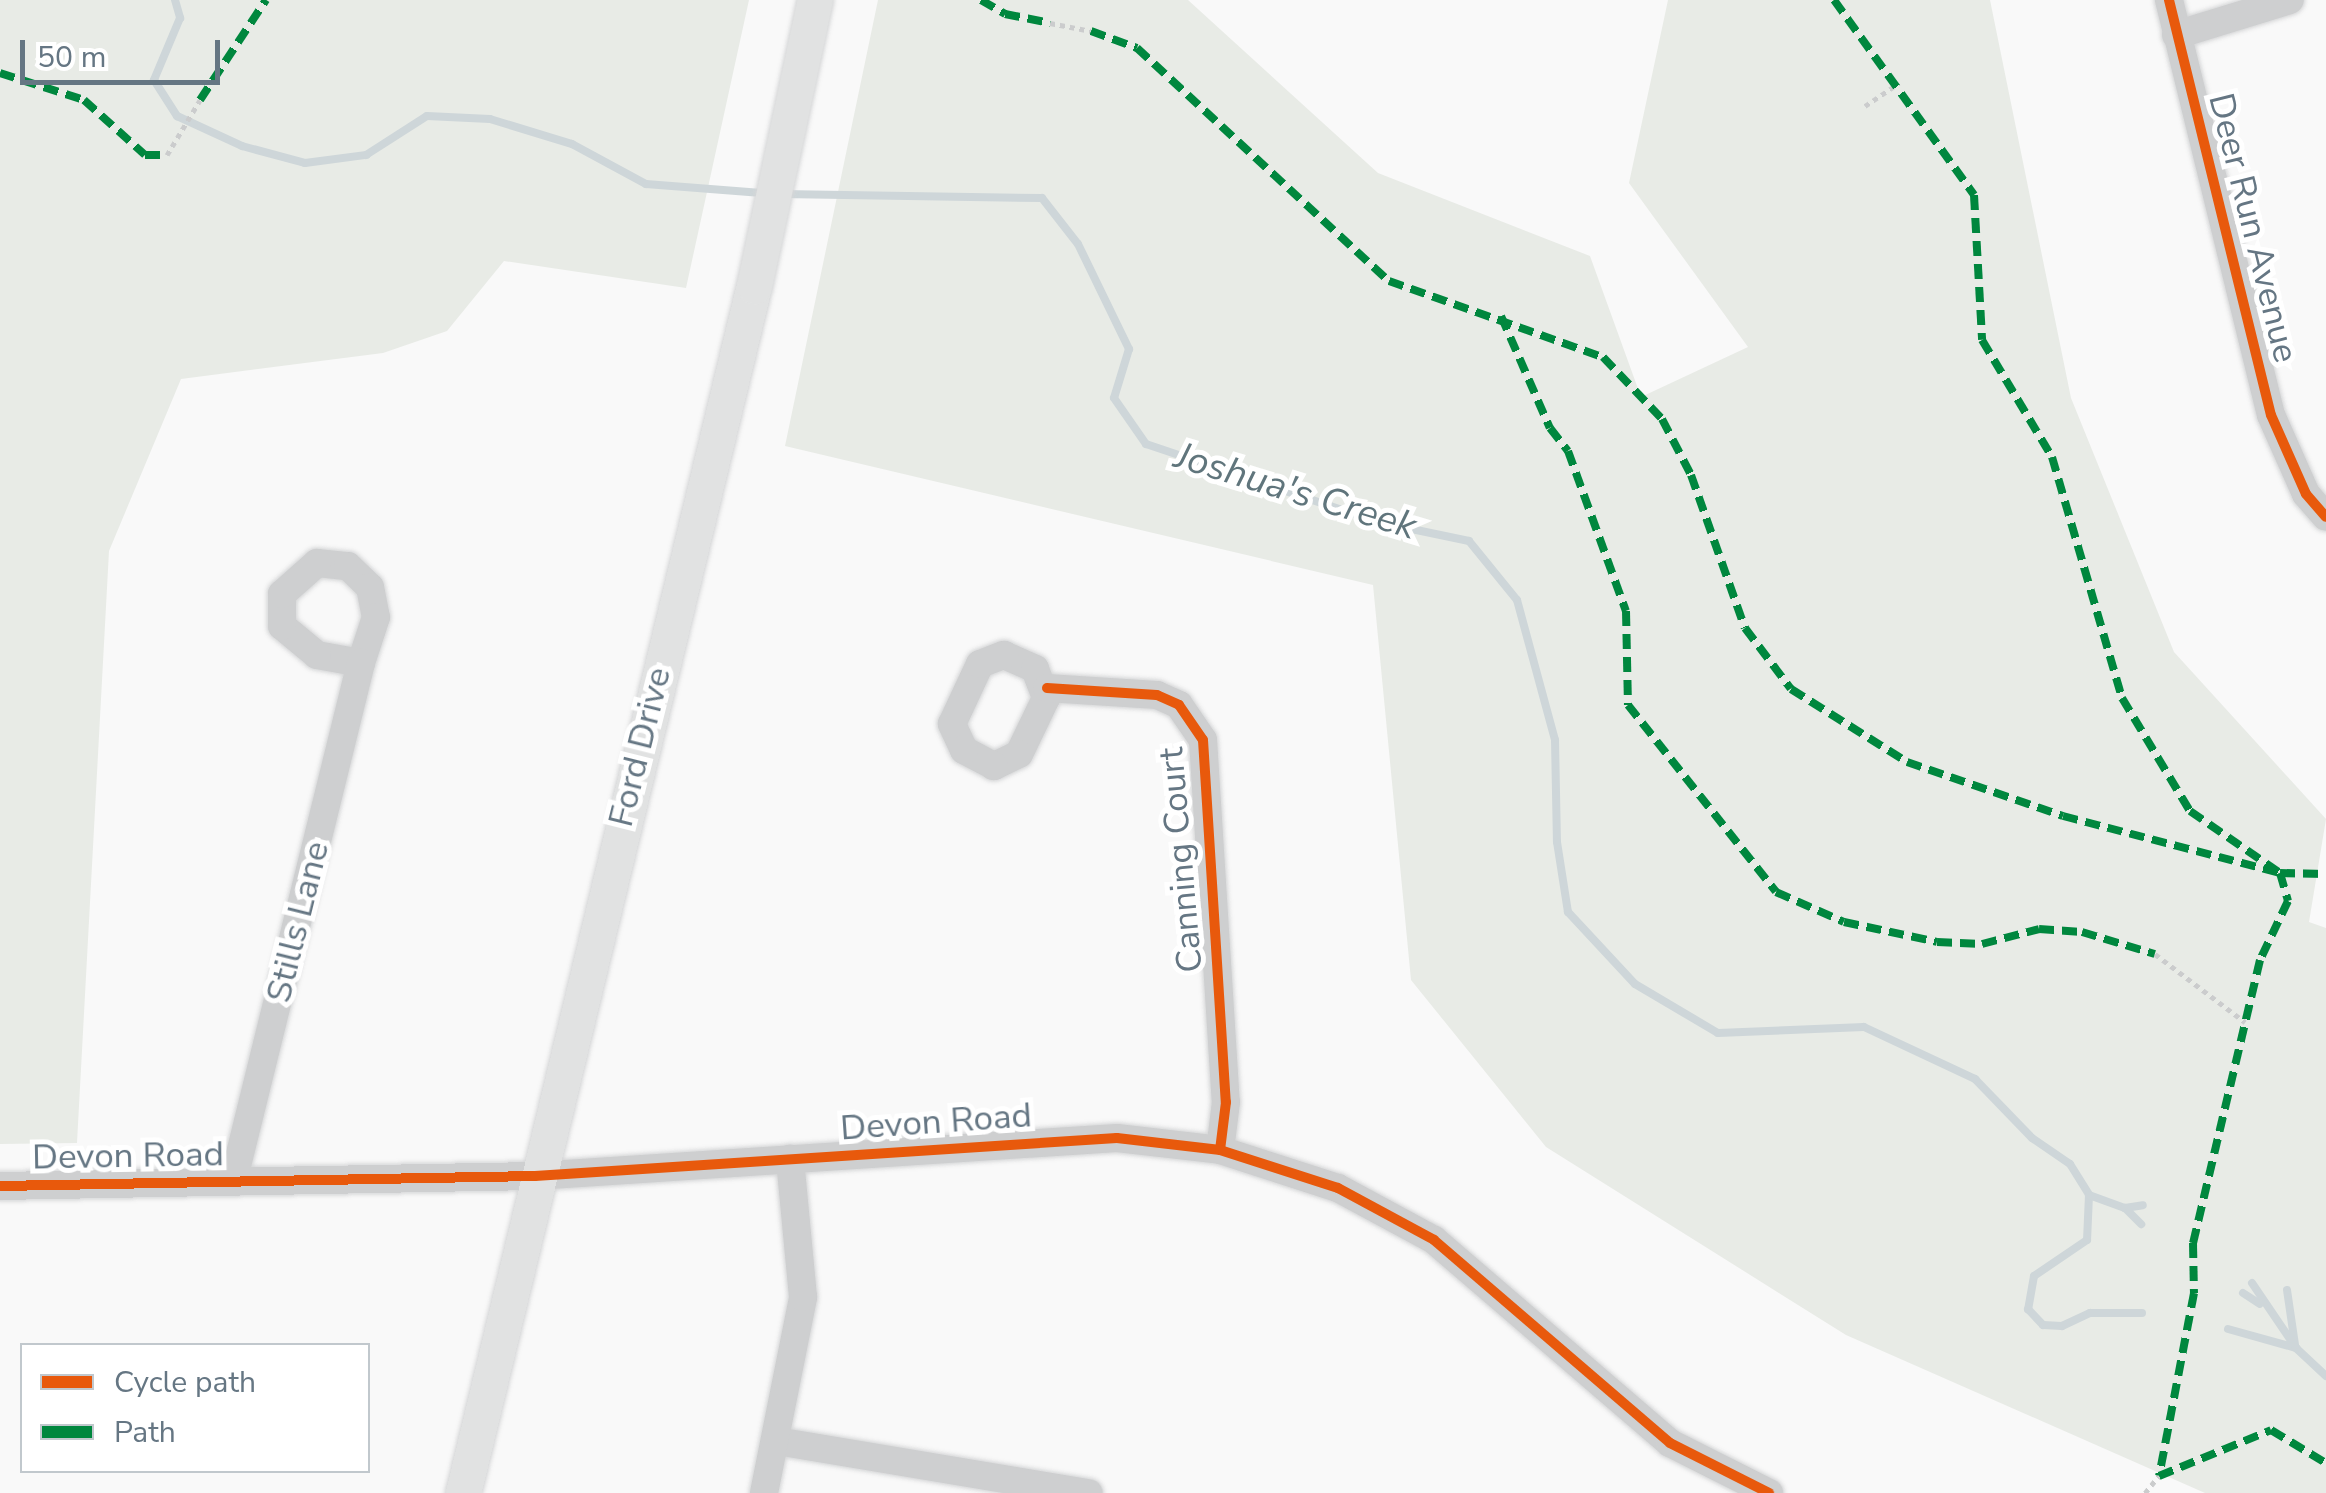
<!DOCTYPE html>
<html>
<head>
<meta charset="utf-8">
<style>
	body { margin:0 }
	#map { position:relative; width:2326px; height:1493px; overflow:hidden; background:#f9f9f9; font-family:"Nunito Sans",sans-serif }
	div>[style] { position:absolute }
	.green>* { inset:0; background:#e8ebe6 }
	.stream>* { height:8px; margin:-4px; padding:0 4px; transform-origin:4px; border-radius:4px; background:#ced6d9 }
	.path>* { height:5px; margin-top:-2.5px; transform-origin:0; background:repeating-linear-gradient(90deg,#cbcccd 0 5px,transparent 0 10px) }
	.roads { filter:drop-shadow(0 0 2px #d5d6d7) drop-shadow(0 0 2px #d5d6d7) }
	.minor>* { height:28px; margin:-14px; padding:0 14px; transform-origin:14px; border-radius:14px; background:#cecfd0 }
	.major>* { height:35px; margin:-17.5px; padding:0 17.5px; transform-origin:17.5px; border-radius:17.5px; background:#e1e2e2 }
	.quiet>* { height:8px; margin-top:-4px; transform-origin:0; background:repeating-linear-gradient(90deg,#00873e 0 15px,transparent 0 23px) }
	.cycleway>* { height:10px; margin:-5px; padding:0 5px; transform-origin:5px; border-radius:5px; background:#e8590c }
	span { translate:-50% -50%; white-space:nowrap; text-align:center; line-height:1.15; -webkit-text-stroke:10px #fff; paint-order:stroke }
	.street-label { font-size:35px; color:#657683 }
	.water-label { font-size:38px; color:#60757c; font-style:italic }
	.legend { position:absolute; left:20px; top:1343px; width:350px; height:130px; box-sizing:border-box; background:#fff; border:2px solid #c1c8cd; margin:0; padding:12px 18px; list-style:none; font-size:30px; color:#657683 }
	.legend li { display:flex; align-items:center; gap:20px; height:50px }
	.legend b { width:50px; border:2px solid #c1c8cd }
	.scale { position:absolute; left:20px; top:40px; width:200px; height:45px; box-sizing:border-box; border:5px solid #657683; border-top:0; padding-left:12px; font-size:30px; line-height:35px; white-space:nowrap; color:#657683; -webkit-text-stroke:8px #fff; paint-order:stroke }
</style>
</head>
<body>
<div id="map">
	<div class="green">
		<i style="clip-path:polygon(0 0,749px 0,686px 288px,504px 261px,447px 331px,383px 353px,181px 379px,109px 551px,77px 1143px,0 1144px)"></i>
		<i style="clip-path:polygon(878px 0,1188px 0,1378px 173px,1590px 256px,1641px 397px,1748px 347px,1629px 183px,1668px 0,1990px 0,2071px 398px,2174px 652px,2326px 819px,2309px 922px,2326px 928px,2326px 1493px,2205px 1493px,1846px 1335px,1546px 1147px,1411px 980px,1373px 585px,785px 446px)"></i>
	</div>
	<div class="stream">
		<i style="left:175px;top:0;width:19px;rotate:74deg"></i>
		<i style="left:180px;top:18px;width:67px;rotate:112.8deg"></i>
		<i style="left:154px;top:80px;width:43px;rotate:57.4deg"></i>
		<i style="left:177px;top:116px;width:72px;rotate:24.8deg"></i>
		<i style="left:242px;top:146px;width:65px;rotate:15.1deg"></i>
		<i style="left:305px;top:163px;width:62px;rotate:-7.5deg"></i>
		<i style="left:366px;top:155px;width:72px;rotate:-32.6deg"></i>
		<i style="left:427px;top:116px;width:63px;rotate:2.7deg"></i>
		<i style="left:490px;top:119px;width:86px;rotate:17deg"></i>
		<i style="left:572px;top:144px;width:84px;rotate:28.4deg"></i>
		<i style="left:646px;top:184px;width:116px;rotate:4.4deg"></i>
		<i style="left:781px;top:194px;width:261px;rotate:0.9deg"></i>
		<i style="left:1042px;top:198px;width:58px;rotate:52deg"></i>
		<i style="left:1078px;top:244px;width:117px;rotate:64.1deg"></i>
		<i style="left:1129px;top:349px;width:51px;rotate:107deg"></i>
		<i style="left:1114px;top:398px;width:56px;rotate:55.2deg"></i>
		<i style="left:1146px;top:444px;width:245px;rotate:18.6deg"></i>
		<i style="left:1378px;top:522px;width:93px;rotate:11.8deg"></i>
		<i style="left:1469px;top:541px;width:76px;rotate:50.9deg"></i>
		<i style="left:1517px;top:600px;width:145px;rotate:74.8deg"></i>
		<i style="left:1555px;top:740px;width:102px;rotate:88.9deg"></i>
		<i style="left:1557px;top:842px;width:71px;rotate:81.1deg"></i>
		<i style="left:1568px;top:912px;width:98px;rotate:47.1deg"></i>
		<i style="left:1635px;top:984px;width:96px;rotate:30.6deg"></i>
		<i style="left:1718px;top:1033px;width:146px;rotate:-2.4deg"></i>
		<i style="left:1864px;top:1027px;width:123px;rotate:25.1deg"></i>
		<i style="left:1975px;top:1079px;width:82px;rotate:46deg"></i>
		<i style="left:2032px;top:1138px;width:46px;rotate:34.4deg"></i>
		<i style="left:2070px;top:1164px;width:36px;rotate:58deg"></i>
		<i style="left:2089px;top:1195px;width:45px;rotate:92.5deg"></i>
		<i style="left:2087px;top:1240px;width:64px;rotate:145.8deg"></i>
		<i style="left:2034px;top:1276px;width:34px;rotate:100deg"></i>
		<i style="left:2028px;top:1309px;width:22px;rotate:47deg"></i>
		<i style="left:2043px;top:1325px;width:19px;rotate:3deg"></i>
		<i style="left:2062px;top:1326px;width:31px;rotate:-25deg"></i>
		<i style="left:2090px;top:1313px;width:52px"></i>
		<i style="left:2089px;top:1195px;width:38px;rotate:20deg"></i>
		<i style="left:2125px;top:1208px;width:18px;rotate:-9deg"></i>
		<i style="left:2125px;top:1208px;width:23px;rotate:45deg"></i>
		<i style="left:2252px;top:1283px;width:78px;rotate:55.9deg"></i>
		<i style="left:2287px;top:1290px;width:56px;rotate:81.7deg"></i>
		<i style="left:2243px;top:1293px;width:20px;rotate:33deg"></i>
		<i style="left:2228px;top:1329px;width:71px;rotate:15.6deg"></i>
		<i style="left:2296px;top:1348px;width:41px;rotate:43deg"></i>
	</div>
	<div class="path">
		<i style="left:1050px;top:23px;width:42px;rotate:11deg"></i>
		<i style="left:1865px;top:106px;width:41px;rotate:-34.1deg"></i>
		<i style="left:167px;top:155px;width:64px;rotate:-59deg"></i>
		<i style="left:2155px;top:954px;width:113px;rotate:37.1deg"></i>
		<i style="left:2145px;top:1493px;width:22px;rotate:-51deg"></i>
	</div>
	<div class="roads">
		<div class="minor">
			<i style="left:2169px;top:0;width:427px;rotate:76.2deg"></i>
			<i style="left:2271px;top:415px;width:86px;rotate:66.1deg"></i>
			<i style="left:2306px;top:494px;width:30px;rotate:49deg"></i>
			<i style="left:2176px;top:35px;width:119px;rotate:-17.1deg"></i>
			<i style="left:317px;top:563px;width:31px;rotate:6deg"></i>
			<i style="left:348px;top:566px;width:30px;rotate:44deg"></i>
			<i style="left:370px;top:587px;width:31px;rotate:79deg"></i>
			<i style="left:376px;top:617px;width:48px;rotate:108.1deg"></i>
			<i style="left:361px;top:663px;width:45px;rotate:-169.7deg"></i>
			<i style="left:317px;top:655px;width:45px;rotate:-140.4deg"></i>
			<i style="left:282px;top:626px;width:32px;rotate:-90deg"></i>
			<i style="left:282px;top:594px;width:47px;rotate:-41.5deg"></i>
			<i style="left:1004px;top:655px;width:34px;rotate:24deg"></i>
			<i style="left:1035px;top:669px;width:31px;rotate:69deg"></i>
			<i style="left:1046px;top:698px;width:62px;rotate:115.7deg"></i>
			<i style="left:1019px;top:754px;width:28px;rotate:154deg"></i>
			<i style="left:994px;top:766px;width:34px;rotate:-152deg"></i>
			<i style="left:964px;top:750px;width:29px;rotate:-115deg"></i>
			<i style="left:952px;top:724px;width:66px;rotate:-65deg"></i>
			<i style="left:980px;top:664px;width:26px;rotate:-21deg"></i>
			<i style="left:1047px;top:688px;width:110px;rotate:3.6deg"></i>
			<i style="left:1157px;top:695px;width:24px;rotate:24deg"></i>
			<i style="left:1179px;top:705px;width:42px;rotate:55.6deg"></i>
			<i style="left:1203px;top:740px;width:363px;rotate:86.4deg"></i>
			<i style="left:1226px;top:1102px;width:48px;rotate:97.1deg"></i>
			<i style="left:233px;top:1182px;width:535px;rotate:-76.15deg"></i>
			<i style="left:0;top:1186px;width:535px;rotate:-1.07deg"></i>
			<i style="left:535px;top:1176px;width:583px;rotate:-3.74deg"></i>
			<i style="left:1117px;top:1138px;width:104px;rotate:6.6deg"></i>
			<i style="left:1220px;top:1150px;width:124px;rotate:17.9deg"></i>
			<i style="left:1338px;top:1188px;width:109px;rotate:28.4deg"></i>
			<i style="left:1434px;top:1240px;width:311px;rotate:40.7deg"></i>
			<i style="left:1670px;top:1443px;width:111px;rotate:26.8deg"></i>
			<i style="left:777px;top:1441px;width:316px;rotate:9.5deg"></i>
			<i style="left:764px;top:1493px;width:200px;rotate:-78.7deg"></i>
			<i style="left:803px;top:1297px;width:139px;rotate:-95.4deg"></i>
		</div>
		<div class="major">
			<i style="left:463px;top:1493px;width:1242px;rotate:-76.45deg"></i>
			<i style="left:754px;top:286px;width:292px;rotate:-78deg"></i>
		</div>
	</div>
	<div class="quiet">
		<i style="left:981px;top:0;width:28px;rotate:30deg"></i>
		<i style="left:1005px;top:14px;width:46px;rotate:11.3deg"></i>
		<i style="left:1834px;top:0;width:240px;rotate:54.3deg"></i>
		<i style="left:1974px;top:195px;width:145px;rotate:86.8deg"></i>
		<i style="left:1982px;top:340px;width:136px;rotate:59.1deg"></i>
		<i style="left:2052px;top:457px;width:251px;rotate:73.8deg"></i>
		<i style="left:2122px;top:698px;width:132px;rotate:59deg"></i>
		<i style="left:2190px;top:811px;width:109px;rotate:34.6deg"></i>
		<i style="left:2280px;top:873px;width:46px;rotate:1.2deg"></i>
		<i style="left:1091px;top:31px;width:49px;rotate:20.3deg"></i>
		<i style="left:1137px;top:48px;width:343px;rotate:42.8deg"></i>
		<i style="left:1389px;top:281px;width:227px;rotate:19.6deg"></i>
		<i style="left:1603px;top:357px;width:86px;rotate:46.4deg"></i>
		<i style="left:1662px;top:419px;width:63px;rotate:62.6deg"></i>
		<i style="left:1691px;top:475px;width:162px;rotate:70.6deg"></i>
		<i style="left:1745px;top:628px;width:76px;rotate:53deg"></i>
		<i style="left:1791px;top:689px;width:137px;rotate:32.2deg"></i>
		<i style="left:1907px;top:762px;width:165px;rotate:19.1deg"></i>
		<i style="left:2063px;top:816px;width:224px;rotate:14.7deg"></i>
		<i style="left:2280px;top:873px;width:29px;rotate:74deg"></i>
		<i style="left:2288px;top:901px;width:65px;rotate:115.4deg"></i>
		<i style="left:2260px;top:960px;width:291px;rotate:103.3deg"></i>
		<i style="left:2193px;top:1243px;width:50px;rotate:88.9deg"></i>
		<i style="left:2194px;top:1293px;width:186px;rotate:100.8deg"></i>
		<i style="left:2159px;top:1476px;width:121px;rotate:-22.3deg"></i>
		<i style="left:2271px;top:1430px;width:64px;rotate:31deg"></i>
		<i style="left:0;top:73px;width:88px;rotate:17.8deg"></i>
		<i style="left:84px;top:100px;width:82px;rotate:42deg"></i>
		<i style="left:145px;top:155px;width:22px"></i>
		<i style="left:200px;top:100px;width:120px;rotate:-56.6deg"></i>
		<i style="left:1501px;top:316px;width:122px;rotate:66.4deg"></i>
		<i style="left:1550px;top:428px;width:29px;rotate:52deg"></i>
		<i style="left:1568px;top:451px;width:170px;rotate:70.1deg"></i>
		<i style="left:1626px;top:611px;width:94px;rotate:88.8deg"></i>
		<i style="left:1628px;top:705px;width:238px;rotate:51.6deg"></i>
		<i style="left:1776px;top:892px;width:74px;rotate:23.8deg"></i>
		<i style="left:1844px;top:922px;width:95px;rotate:12.1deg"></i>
		<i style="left:1937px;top:942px;width:45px;rotate:2.5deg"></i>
		<i style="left:1982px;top:944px;width:59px;rotate:-14.7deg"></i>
		<i style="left:2039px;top:929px;width:43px;rotate:4deg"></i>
		<i style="left:2082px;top:932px;width:76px;rotate:16.8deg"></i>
	</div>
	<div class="cycleway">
		<i style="left:2169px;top:0;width:427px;rotate:76.2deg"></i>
		<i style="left:2271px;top:415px;width:86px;rotate:66.1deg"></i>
		<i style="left:2306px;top:494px;width:30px;rotate:49deg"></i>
		<i style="left:1047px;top:688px;width:110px;rotate:3.6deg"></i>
		<i style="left:1157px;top:695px;width:24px;rotate:24deg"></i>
		<i style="left:1179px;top:705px;width:42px;rotate:55.6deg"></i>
		<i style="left:1203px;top:740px;width:363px;rotate:86.4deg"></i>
		<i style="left:1226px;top:1102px;width:48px;rotate:97.1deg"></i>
		<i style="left:0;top:1186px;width:535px;rotate:-1.07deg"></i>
		<i style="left:535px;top:1176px;width:583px;rotate:-3.74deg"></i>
		<i style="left:1117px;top:1138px;width:104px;rotate:6.6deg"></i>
		<i style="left:1220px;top:1150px;width:124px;rotate:17.9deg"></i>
		<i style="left:1338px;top:1188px;width:109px;rotate:28.4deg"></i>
		<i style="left:1434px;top:1240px;width:311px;rotate:40.7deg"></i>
		<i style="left:1670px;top:1443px;width:111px;rotate:26.8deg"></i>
	</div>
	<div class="street-label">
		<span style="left:2253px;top:228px;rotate:76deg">Deer Run Avenue</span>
		<span style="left:640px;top:747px;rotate:-76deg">Ford Drive</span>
		<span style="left:1181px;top:860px;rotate:-95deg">Canning Court</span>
		<span style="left:298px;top:922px;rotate:-76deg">Stills Lane</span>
		<span style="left:936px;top:1122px;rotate:-4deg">Devon Road</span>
		<span style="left:128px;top:1156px;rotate:-1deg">Devon Road</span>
	</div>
	<div class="water-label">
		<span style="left:1296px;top:491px;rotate:17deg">Joshua's Creek</span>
	</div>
	<ul class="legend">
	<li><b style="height:12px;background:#e8590c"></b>Cycle path</li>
	<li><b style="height:12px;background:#00873e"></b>Path</li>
	</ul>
	<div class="scale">50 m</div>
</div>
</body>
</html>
